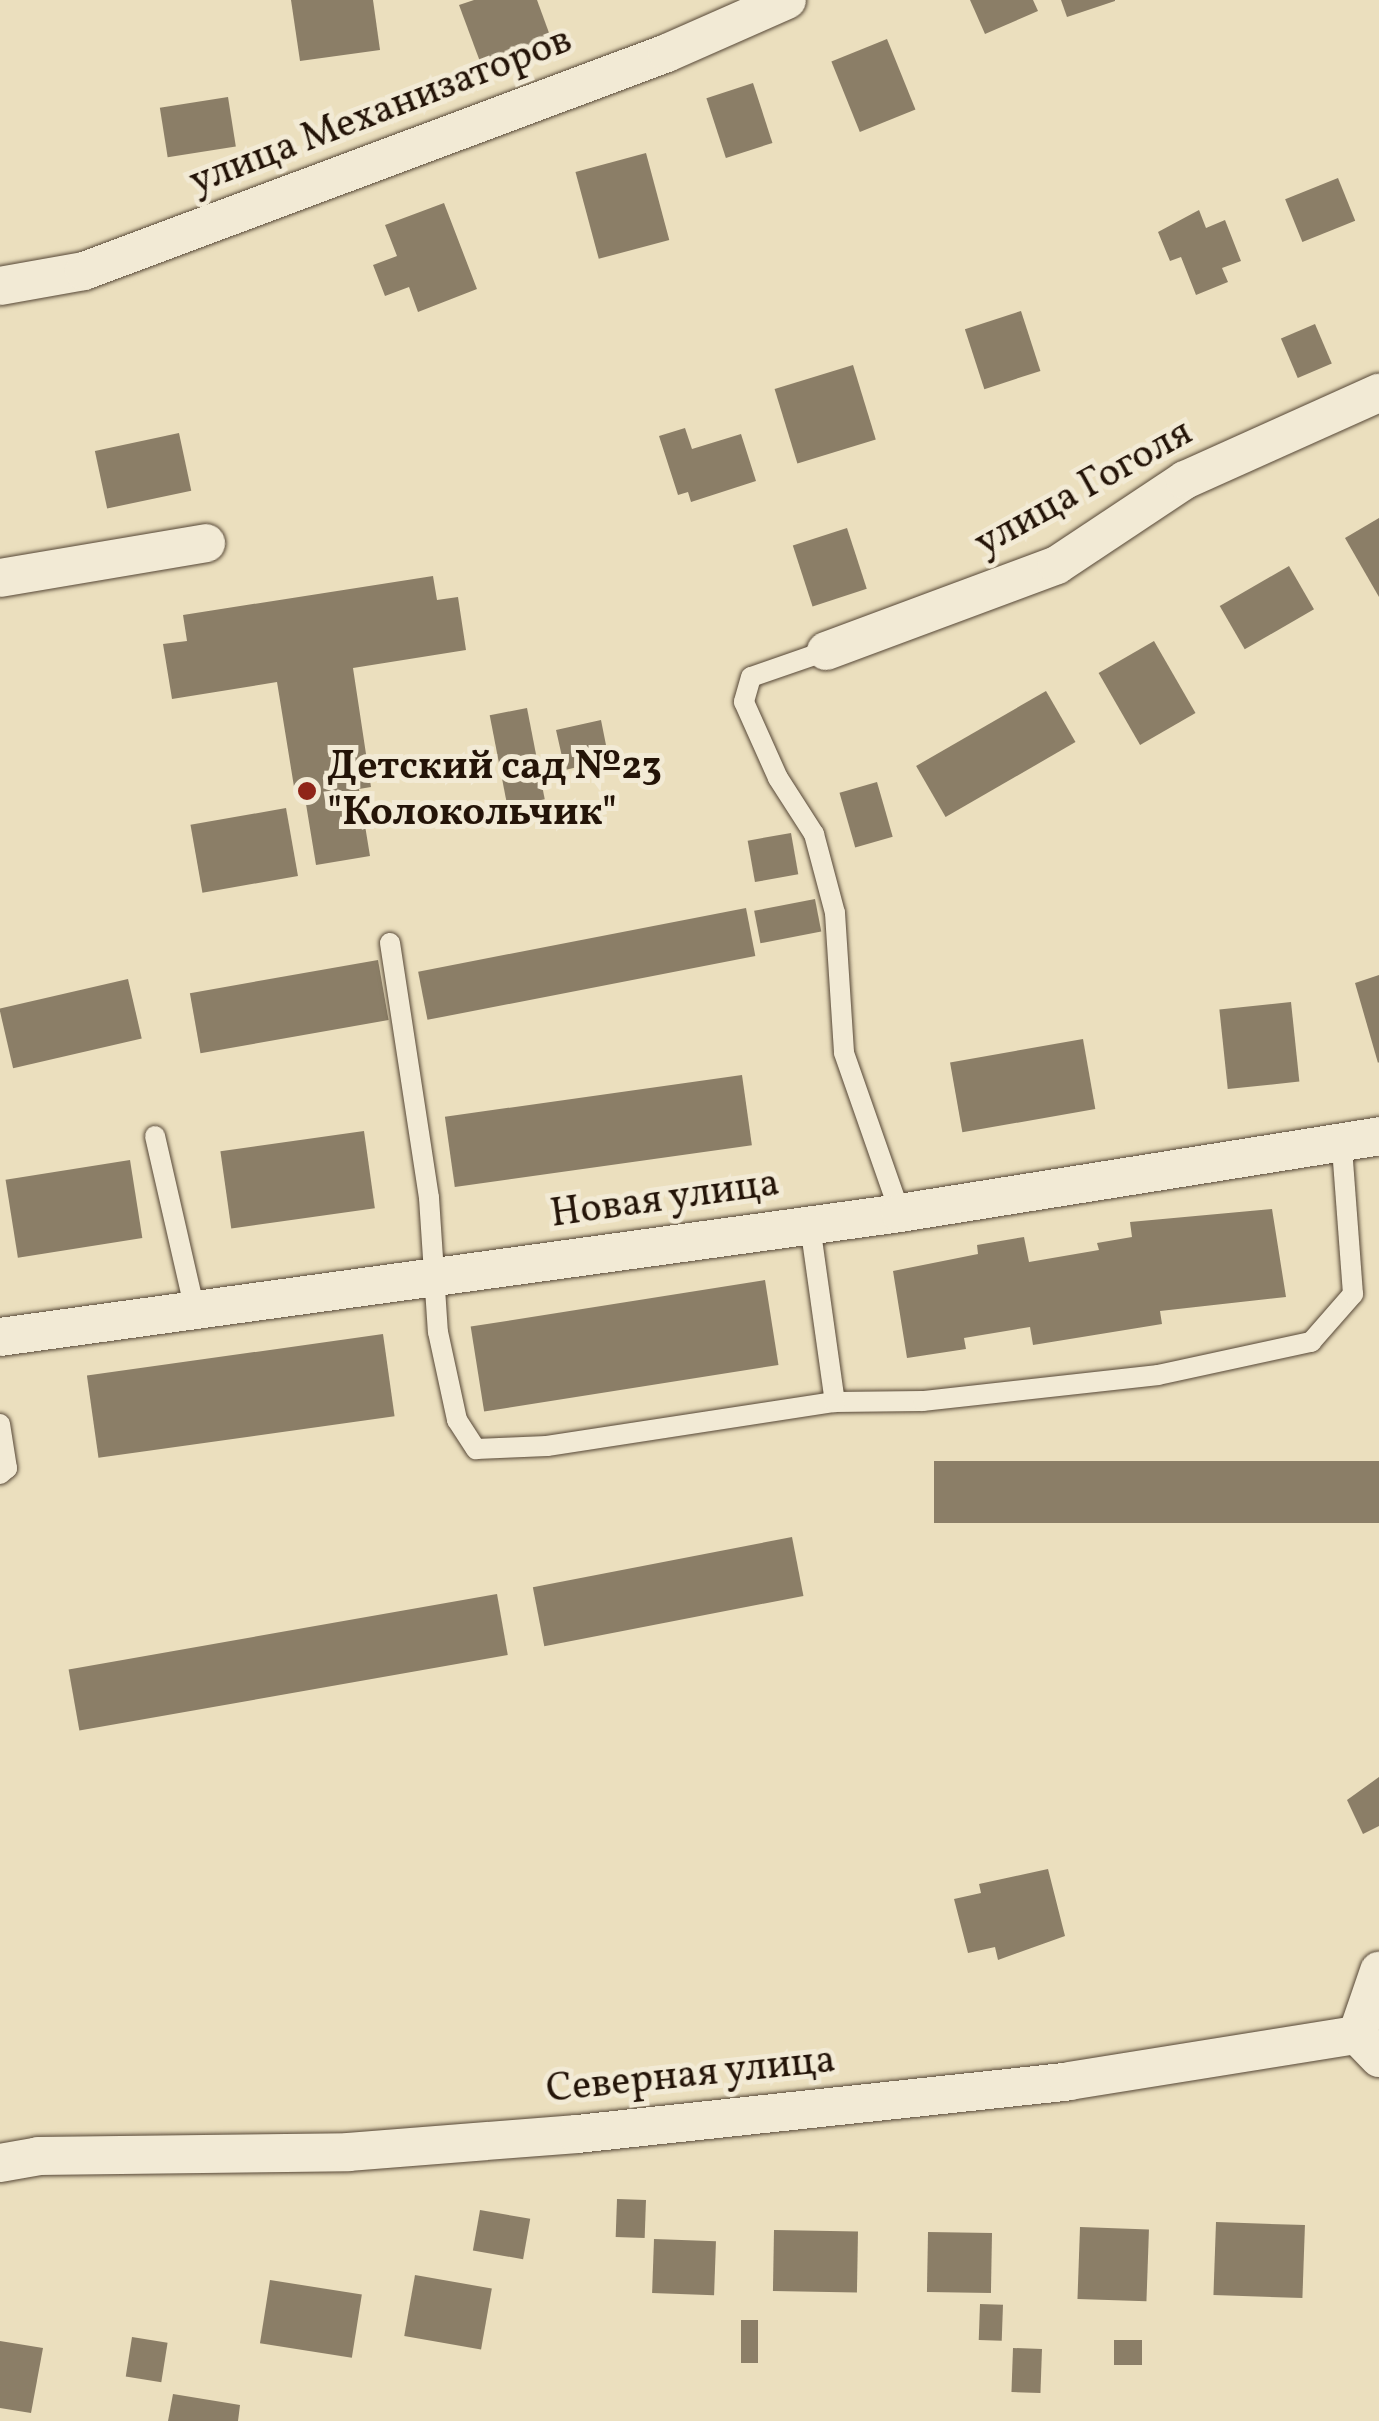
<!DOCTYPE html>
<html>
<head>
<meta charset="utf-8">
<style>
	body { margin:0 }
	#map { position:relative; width:1379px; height:2421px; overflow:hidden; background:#ebdfbe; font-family:Vollkorn,serif }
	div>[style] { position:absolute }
	.building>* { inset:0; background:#8b7e67; transform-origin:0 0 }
	.roads { filter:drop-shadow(0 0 2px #564736) drop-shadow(0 0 2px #564736) }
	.service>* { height:20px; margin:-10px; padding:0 10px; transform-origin:10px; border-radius:10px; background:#f2ead5 }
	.minor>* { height:38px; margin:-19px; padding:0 19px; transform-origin:19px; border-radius:19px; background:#f2ead5 }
	.dots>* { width:28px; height:28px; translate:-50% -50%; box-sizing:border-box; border:5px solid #f2ead5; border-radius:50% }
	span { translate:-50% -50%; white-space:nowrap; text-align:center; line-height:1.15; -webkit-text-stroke:10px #f2ead5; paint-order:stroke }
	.street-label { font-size:40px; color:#241408 }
	.poi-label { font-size:40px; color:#241408; font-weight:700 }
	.left { translate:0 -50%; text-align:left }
</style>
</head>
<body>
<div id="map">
	<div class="building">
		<i style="clip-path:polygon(291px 0,373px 0,380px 50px,300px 61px)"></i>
		<i style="clip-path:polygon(474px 0,537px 0,552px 41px,482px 67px,459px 5px)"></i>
		<i style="clip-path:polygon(970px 0,1033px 0,1038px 11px,985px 34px)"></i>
		<i style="clip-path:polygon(1061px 0,1115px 0,1115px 1px,1067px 17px)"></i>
		<i style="left:887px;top:39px;width:76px;height:60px;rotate:68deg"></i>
		<i style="left:753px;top:83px;width:63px;height:49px;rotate:72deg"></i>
		<i style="left:228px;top:97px;width:50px;height:69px;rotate:81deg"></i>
		<i style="left:646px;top:153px;width:90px;height:73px;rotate:75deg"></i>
		<i style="left:1338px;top:178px;width:46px;height:57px;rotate:68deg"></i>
		<i style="clip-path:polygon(444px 203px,477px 289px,418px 312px,409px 287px,385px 296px,373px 265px,397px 256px,385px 225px)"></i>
		<i style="clip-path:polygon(1199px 210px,1206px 228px,1225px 220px,1241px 261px,1222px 268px,1228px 282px,1196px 295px,1181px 257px,1170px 261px,1158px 232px)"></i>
		<i style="left:1021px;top:311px;width:63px;height:59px;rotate:72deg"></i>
		<i style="left:1315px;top:324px;width:43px;height:37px;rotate:67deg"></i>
		<i style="left:853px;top:365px;width:78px;height:82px;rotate:73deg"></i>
		<i style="clip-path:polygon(685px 428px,692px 449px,741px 434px,756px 481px,691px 502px,688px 492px,678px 495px,659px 436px)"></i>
		<i style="left:179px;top:433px;width:59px;height:86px;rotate:78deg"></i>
		<i style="clip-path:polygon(1379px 518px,1379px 597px,1345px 538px)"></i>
		<i style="left:847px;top:528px;width:64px;height:57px;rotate:72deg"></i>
		<i style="left:1289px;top:566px;width:50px;height:80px;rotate:60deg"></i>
		<i style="clip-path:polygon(433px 576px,437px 600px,458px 597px,466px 650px,353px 668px,371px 787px,359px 789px,370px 856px,316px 865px,305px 798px,296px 799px,277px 682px,172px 699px,163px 644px,187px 641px,183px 615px)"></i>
		<i style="left:1154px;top:641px;width:83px;height:64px;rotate:60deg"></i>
		<i style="left:1046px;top:691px;width:59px;height:150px;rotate:60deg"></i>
		<i style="left:527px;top:708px;width:93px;height:38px;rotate:79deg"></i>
		<i style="clip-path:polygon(601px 720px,607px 750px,592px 754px,594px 763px,565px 770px,556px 730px)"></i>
		<i style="left:877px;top:782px;width:57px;height:39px;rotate:74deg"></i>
		<i style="left:286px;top:808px;width:69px;height:97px;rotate:80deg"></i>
		<i style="left:791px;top:833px;width:42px;height:44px;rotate:80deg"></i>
		<i style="left:815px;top:899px;width:33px;height:62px;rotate:79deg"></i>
		<i style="left:746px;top:908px;width:49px;height:334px;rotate:79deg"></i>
		<i style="left:378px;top:960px;width:61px;height:191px;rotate:80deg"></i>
		<i style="clip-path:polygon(1379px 975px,1379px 1062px,1378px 1063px,1355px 983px)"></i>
		<i style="left:128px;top:979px;width:61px;height:132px;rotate:77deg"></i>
		<i style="left:1291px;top:1002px;width:80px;height:72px;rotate:84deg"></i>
		<i style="left:1083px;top:1039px;width:71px;height:135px;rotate:80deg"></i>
		<i style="left:742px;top:1075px;width:71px;height:300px;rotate:82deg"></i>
		<i style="left:364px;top:1131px;width:78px;height:145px;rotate:82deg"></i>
		<i style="left:130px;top:1160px;width:79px;height:126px;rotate:81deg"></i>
		<i style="clip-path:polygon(1272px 1209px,1286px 1297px,1160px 1311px,1162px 1324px,1033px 1345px,1030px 1327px,964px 1338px,966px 1349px,907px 1358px,893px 1271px,978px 1254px,977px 1245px,1024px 1237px,1029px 1262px,1099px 1250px,1097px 1243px,1132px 1237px,1130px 1222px)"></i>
		<i style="left:765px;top:1280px;width:86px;height:298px;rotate:81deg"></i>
		<i style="left:383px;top:1334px;width:83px;height:299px;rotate:82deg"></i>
		<i style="left:1379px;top:1461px;width:62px;height:445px;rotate:90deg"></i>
		<i style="left:792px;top:1537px;width:60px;height:264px;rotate:79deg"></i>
		<i style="left:497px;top:1594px;width:62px;height:435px;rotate:80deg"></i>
		<i style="clip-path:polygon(1379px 1777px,1379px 1826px,1363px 1834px,1347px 1800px)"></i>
		<i style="clip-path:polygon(1048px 1869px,1065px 1936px,998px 1960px,995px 1947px,968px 1953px,954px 1899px,981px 1893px,979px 1884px)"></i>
		<i style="left:617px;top:2199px;width:29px;height:38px;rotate:2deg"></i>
		<i style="left:480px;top:2210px;width:51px;height:41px;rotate:10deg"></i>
		<i style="left:1216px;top:2222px;width:89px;height:73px;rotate:2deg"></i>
		<i style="left:1080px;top:2227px;width:69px;height:72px;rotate:2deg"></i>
		<i style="left:774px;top:2230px;width:84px;height:61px;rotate:1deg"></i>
		<i style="left:928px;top:2232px;width:64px;height:60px;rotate:1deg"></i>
		<i style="left:654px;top:2239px;width:62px;height:54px;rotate:2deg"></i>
		<i style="left:415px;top:2275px;width:78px;height:62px;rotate:10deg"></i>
		<i style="left:270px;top:2280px;width:93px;height:64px;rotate:9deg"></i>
		<i style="left:980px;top:2304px;width:23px;height:36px;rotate:2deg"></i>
		<i style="left:741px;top:2320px;width:17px;height:43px"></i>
		<i style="left:132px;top:2337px;width:36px;height:40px;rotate:9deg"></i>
		<i style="left:1114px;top:2340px;width:28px;height:25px"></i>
		<i style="clip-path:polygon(0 2341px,43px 2348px,31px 2413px,0 2408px)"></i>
		<i style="left:1013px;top:2348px;width:29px;height:44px;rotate:2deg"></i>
		<i style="clip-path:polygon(173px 2394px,240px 2405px,238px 2421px,168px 2421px)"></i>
	</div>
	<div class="roads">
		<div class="service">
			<i style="left:826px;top:651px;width:79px;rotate:160.9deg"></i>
			<i style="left:751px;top:677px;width:26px;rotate:106deg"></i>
			<i style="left:744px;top:702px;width:83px;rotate:65.9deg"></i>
			<i style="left:778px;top:778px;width:67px;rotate:57.3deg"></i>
			<i style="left:814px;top:834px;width:82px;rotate:75.1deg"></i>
			<i style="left:835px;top:913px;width:140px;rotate:86.3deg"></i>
			<i style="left:844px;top:1053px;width:170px;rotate:70.7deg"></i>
			<i style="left:390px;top:943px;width:258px;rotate:81.3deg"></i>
			<i style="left:429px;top:1198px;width:134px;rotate:86.2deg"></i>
			<i style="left:438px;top:1332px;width:90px;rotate:77.8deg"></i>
			<i style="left:457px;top:1420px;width:35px;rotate:57deg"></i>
			<i style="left:476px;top:1449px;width:71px;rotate:-2.4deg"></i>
			<i style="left:547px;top:1446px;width:291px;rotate:-8.7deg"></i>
			<i style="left:835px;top:1402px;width:88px;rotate:-0.7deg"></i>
			<i style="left:923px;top:1401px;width:236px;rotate:-6.3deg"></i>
			<i style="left:1158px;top:1375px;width:157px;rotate:-12.2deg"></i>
			<i style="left:1311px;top:1342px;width:64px;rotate:-48.8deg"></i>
			<i style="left:1353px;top:1294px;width:147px;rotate:-94.3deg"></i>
			<i style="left:155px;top:1136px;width:179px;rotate:77.1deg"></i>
			<i style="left:810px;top:1225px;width:179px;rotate:82deg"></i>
			<i style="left:0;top:1424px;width:45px;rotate:81deg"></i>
			<i style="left:7px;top:1468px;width:9px;rotate:139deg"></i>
		</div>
		<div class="minor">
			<i style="left:0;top:286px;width:85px;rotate:-10.1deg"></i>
			<i style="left:84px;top:271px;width:622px;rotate:-20.5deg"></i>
			<i style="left:667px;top:53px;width:131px;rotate:-23.8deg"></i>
			<i style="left:0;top:578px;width:209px;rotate:-9.6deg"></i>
			<i style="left:826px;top:651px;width:246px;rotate:-20.4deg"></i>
			<i style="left:1057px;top:565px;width:154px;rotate:-33.6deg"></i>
			<i style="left:1185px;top:480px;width:213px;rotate:-24.2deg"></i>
			<i style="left:0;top:1337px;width:909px;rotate:-7.84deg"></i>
			<i style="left:900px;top:1213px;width:485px;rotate:-9.1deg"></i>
			<i style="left:1357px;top:2035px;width:68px;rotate:-71deg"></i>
			<i style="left:0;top:2163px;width:39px;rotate:-10deg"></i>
			<i style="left:38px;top:2156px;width:310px;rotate:-0.7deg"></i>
			<i style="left:348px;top:2152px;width:230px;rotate:-4.5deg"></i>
			<i style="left:577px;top:2134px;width:495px;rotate:-6.1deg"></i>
			<i style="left:1069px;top:2081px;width:292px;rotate:-9.1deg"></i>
			<i style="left:1357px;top:2035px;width:32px;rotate:46deg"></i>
		</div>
	</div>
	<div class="dots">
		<i style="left:307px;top:791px;background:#8f2418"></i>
	</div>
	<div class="street-label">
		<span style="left:381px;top:112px;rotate:-21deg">улица Механизаторов</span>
		<span style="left:1084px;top:489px;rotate:-29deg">улица Гоголя</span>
		<span style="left:665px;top:1200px;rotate:-8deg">Новая улица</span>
		<span style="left:691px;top:2076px;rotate:-6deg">Северная улица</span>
	</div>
	<div class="poi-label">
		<span class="left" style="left:327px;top:791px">Детский сад №23<br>"Колокольчик"</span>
	</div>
</div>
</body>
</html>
